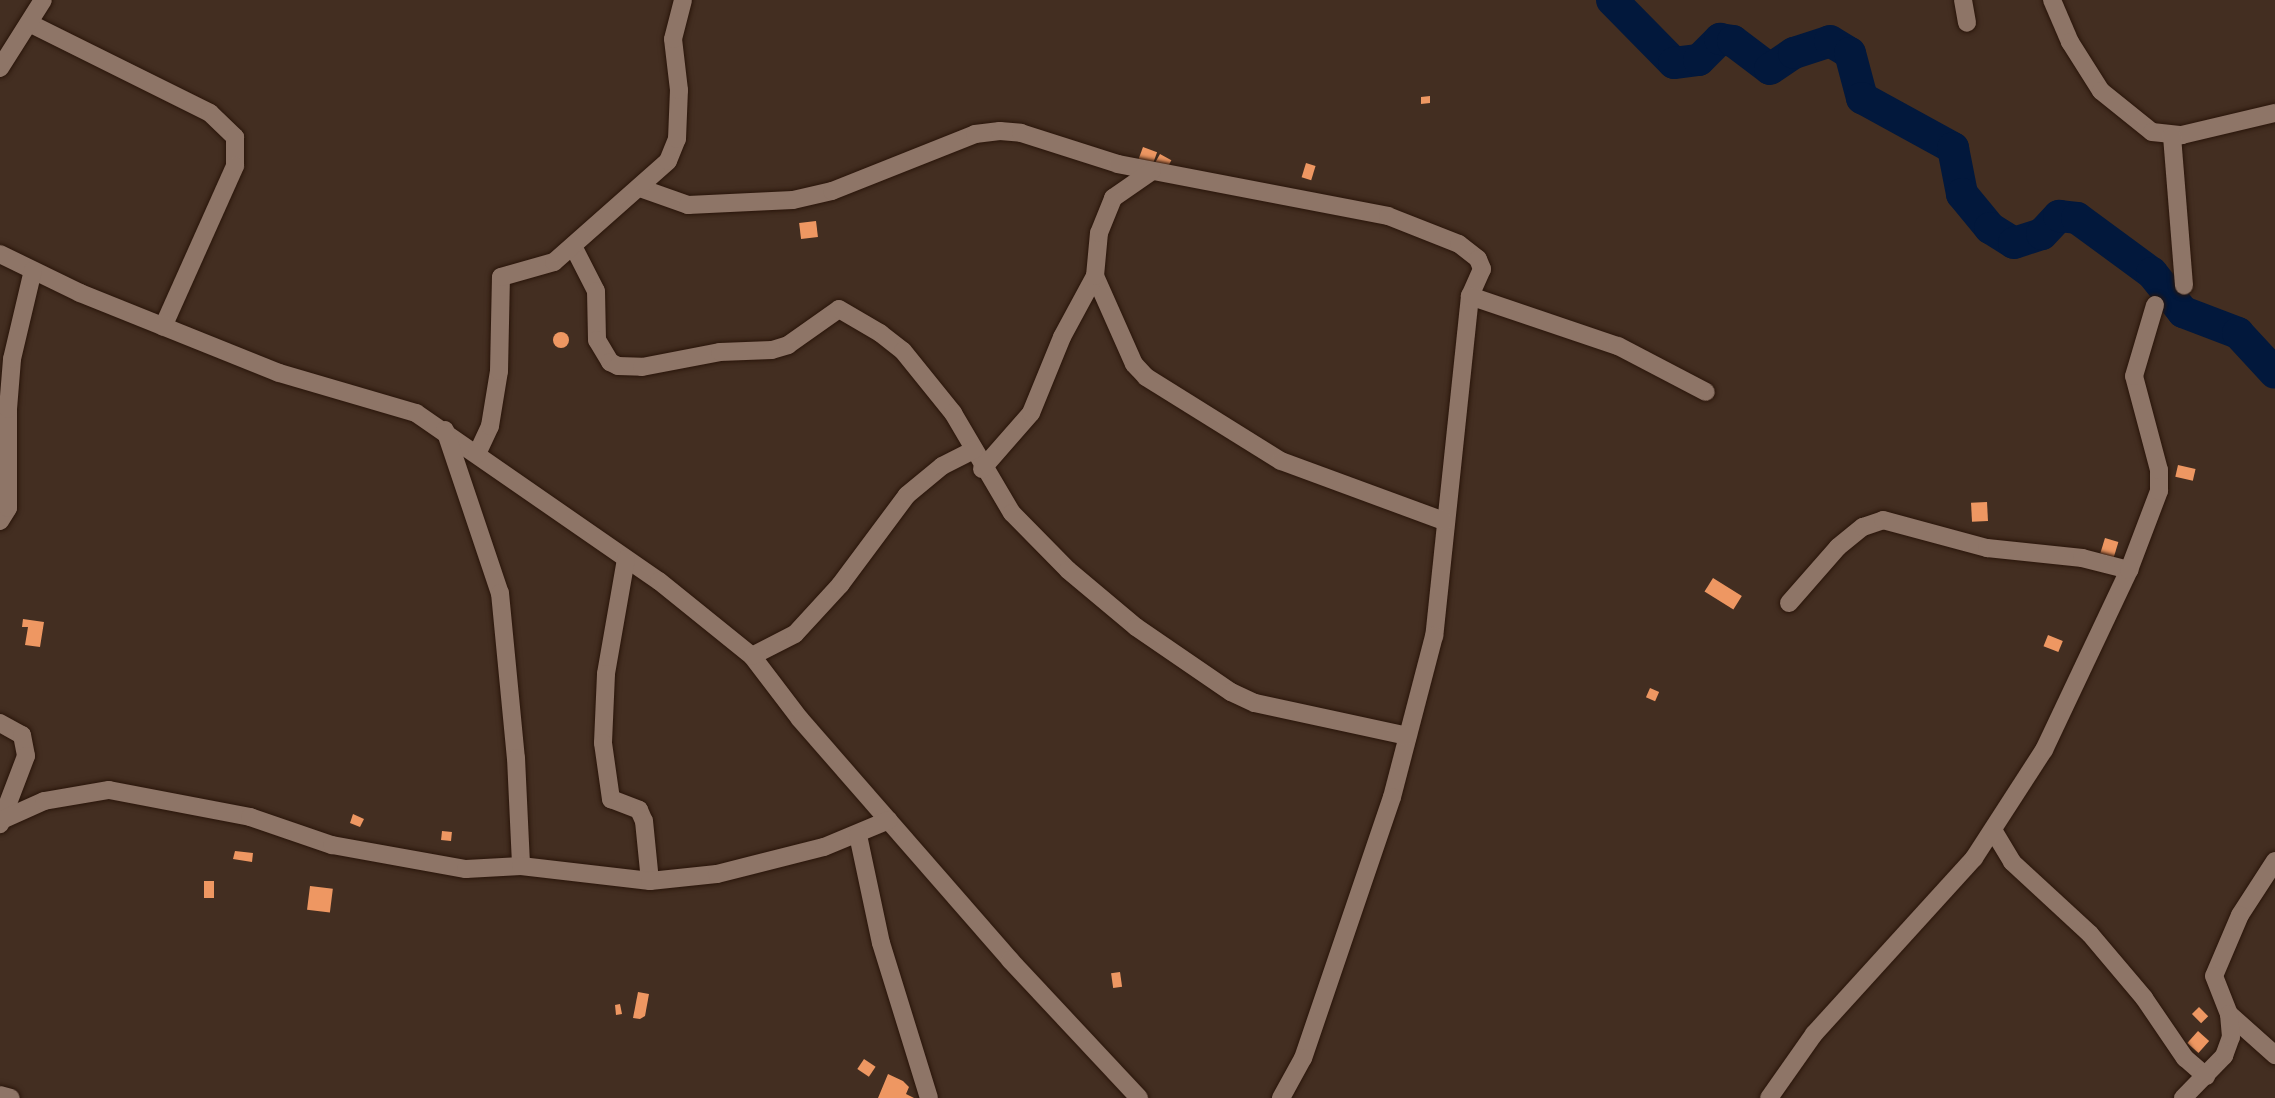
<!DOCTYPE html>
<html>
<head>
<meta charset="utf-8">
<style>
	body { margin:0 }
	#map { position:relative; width:2275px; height:1098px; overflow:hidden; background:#432e21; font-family:"IBM Plex Sans",sans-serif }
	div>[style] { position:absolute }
	.river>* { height:32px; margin:-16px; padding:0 16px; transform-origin:16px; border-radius:16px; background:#02183c }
	.building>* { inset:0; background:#ee9762; transform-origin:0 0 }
	.round { border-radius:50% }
	.roads { filter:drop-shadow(0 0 2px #29150a) drop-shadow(0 0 2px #29150a) }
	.minor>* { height:18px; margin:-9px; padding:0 9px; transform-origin:9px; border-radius:9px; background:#8e7567 }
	span { translate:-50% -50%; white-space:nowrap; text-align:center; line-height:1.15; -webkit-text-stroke:7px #382418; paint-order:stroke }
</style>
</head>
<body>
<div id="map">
	<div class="river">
		<i style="left:1612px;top:0;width:88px;rotate:45.5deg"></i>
		<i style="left:1674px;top:63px;width:25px;rotate:-7deg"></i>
		<i style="left:1699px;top:60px;width:30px;rotate:-45deg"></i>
		<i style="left:1720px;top:39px;width:13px;rotate:9deg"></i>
		<i style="left:1733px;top:41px;width:46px;rotate:37.1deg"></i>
		<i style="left:1770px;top:69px;width:29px;rotate:-34deg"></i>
		<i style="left:1794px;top:53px;width:38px;rotate:-18deg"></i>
		<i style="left:1830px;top:41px;width:23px;rotate:31deg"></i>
		<i style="left:1850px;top:53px;width:47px;rotate:75.1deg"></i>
		<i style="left:1862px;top:98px;width:104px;rotate:28.8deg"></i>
		<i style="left:1953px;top:148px;width:47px;rotate:78.9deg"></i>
		<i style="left:1962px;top:194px;width:44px;rotate:50.5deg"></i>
		<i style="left:1990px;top:228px;width:28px;rotate:32deg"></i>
		<i style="left:2014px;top:243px;width:29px;rotate:-18deg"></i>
		<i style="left:2042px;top:234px;width:25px;rotate:-47deg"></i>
		<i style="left:2059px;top:216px;width:18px;rotate:6deg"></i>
		<i style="left:2077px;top:218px;width:93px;rotate:36.3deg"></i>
		<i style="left:2152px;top:273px;width:50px;rotate:51.5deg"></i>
		<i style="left:2183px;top:312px;width:59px;rotate:20.9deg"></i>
		<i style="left:2238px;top:333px;width:54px;rotate:47.2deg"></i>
	</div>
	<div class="building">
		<i style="clip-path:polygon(1430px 96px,1430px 103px,1421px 104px,1421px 97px)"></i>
		<i style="left:1143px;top:147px;width:15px;height:15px;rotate:20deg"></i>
		<i style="left:1160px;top:154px;width:13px;height:13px;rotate:29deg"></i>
		<i style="left:1306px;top:163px;width:10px;height:15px;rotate:17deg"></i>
		<i style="left:816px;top:221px;width:16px;height:17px;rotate:83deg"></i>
		<i class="round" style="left:553px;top:332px;width:16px;height:16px"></i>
		<i style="left:2178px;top:465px;width:18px;height:12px;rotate:13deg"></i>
		<i style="left:1987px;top:502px;width:19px;height:16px;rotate:87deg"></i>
		<i style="left:2105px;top:538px;width:14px;height:16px;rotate:17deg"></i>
		<i style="left:1713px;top:578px;width:34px;height:16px;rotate:32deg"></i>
		<i style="clip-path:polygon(23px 619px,44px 622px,40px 647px,25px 645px,28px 627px,22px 627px)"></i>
		<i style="left:2048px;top:635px;width:16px;height:12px;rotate:22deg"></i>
		<i style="left:1650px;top:688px;width:10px;height:10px;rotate:24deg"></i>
		<i style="clip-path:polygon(353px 814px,364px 819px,360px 827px,350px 823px)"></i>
		<i style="left:442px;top:831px;width:10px;height:9px;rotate:6deg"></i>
		<i style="clip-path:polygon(235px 851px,253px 853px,252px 862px,233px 859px)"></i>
		<i style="left:204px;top:881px;width:10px;height:17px"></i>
		<i style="left:310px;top:886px;width:23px;height:24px;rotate:7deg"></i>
		<i style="left:1120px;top:972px;width:15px;height:9px;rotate:82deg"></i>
		<i style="clip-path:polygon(638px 992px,649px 994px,645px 1016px,640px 1019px,633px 1018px)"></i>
		<i style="clip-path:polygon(620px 1004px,622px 1014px,616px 1015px,615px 1005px)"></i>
		<i style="left:2199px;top:1007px;width:13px;height:10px;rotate:45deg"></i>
		<i style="left:2198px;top:1031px;width:15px;height:16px;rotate:42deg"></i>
		<i style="left:864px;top:1059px;width:14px;height:12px;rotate:34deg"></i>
		<i style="clip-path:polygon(888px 1074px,903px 1081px,909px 1087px,906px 1094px,914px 1098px,878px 1098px)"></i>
	</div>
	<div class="roads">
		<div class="minor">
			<i style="left:1963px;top:0;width:23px;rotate:80deg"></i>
			<i style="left:2052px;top:0;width:46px;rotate:66.8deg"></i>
			<i style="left:2070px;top:42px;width:58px;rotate:57.7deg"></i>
			<i style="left:2101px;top:91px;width:65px;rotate:38.8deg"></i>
			<i style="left:2152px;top:132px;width:30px;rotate:6deg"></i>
			<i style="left:2182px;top:135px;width:96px;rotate:-13.3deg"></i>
			<i style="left:29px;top:23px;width:202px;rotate:26.4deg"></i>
			<i style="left:210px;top:113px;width:35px;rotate:44deg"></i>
			<i style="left:235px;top:137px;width:29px;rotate:90deg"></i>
			<i style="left:235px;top:166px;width:176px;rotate:114.1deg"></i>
			<i style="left:0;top:68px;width:80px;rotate:-57.7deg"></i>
			<i style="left:2172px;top:136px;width:150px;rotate:85.4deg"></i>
			<i style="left:640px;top:188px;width:51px;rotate:19.5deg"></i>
			<i style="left:688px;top:205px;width:105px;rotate:-2.7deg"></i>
			<i style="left:793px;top:200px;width:40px;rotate:-13deg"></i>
			<i style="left:832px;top:191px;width:154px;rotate:-21.7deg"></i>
			<i style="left:975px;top:134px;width:25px;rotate:-7deg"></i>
			<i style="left:1000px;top:131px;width:21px;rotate:5deg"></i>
			<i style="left:1021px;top:133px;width:102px;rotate:17.7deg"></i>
			<i style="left:1118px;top:164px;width:275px;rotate:10.9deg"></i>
			<i style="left:1388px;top:216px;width:76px;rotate:21.5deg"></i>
			<i style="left:1459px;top:244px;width:24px;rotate:38deg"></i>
			<i style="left:1478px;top:259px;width:11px;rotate:68deg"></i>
			<i style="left:1482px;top:269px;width:30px;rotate:114deg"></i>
			<i style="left:1470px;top:296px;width:342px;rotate:96deg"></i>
			<i style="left:1434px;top:636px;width:166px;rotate:104.6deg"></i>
			<i style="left:1392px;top:797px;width:276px;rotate:108.8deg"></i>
			<i style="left:1303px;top:1058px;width:46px;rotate:118.8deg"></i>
			<i style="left:574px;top:248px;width:48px;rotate:62.9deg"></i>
			<i style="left:596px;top:291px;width:49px;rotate:88.8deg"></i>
			<i style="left:597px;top:340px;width:26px;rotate:59deg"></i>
			<i style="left:610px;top:362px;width:9px;rotate:27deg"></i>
			<i style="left:618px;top:366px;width:24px;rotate:2deg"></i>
			<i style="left:642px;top:367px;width:79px;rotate:-10.9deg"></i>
			<i style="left:720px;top:352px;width:52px;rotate:-2.2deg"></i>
			<i style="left:772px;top:350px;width:17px;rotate:-17deg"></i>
			<i style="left:788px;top:345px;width:62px;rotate:-35.2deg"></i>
			<i style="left:839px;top:309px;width:48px;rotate:30.3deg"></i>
			<i style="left:880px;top:333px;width:29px;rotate:38deg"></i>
			<i style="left:903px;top:351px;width:80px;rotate:51.1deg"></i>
			<i style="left:953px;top:413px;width:116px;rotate:59.5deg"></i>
			<i style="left:1012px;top:513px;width:80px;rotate:45.5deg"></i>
			<i style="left:1068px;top:570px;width:89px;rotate:40deg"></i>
			<i style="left:1136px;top:627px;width:115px;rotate:34.4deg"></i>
			<i style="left:1231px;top:692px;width:26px;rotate:25deg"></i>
			<i style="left:1255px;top:703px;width:156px;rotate:12.2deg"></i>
			<i style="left:0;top:254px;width:89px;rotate:26deg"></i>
			<i style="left:80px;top:293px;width:214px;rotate:21.9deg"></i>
			<i style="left:279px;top:373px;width:143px;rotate:16.3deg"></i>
			<i style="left:416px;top:413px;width:295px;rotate:34.7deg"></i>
			<i style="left:659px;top:581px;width:119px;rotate:38.9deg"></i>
			<i style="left:752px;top:656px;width:79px;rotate:52.7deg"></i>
			<i style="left:800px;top:719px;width:320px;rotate:48.9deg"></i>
			<i style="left:1010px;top:960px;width:189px;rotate:46.9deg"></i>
			<i style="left:1095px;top:276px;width:96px;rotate:66.1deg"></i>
			<i style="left:1134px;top:364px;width:18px;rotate:47deg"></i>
			<i style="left:1146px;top:377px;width:159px;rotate:31.9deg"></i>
			<i style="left:1281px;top:461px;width:174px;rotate:20.2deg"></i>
			<i style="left:1470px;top:296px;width:156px;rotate:18.7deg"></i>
			<i style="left:1618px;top:346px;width:99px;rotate:27.6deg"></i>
			<i style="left:445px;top:430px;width:172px;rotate:71.4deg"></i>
			<i style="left:500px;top:593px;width:166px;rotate:84.5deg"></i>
			<i style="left:516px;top:758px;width:108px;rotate:87.3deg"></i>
			<i style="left:477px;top:454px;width:31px;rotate:-65deg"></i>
			<i style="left:490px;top:426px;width:56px;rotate:-80.7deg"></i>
			<i style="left:499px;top:371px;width:94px;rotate:-88.8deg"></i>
			<i style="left:501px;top:277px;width:55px;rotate:-15.8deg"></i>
			<i style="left:554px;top:262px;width:152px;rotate:-41.5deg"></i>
			<i style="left:668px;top:161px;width:24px;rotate:-68deg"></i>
			<i style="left:677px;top:139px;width:49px;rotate:-87.7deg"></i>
			<i style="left:679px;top:90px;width:51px;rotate:-96.7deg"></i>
			<i style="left:673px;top:39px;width:40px;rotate:-75.6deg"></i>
			<i style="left:982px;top:469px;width:74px;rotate:-48.8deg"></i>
			<i style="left:1031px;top:413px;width:82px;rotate:-67.8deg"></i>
			<i style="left:1062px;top:337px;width:69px;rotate:-61.6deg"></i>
			<i style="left:1095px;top:276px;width:43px;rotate:-84.7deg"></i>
			<i style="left:1099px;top:233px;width:38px;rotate:-68deg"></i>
			<i style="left:1113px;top:198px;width:47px;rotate:-34.7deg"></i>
			<i style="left:0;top:521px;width:15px;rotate:-58deg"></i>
			<i style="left:8px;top:508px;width:99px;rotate:-90deg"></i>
			<i style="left:8px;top:409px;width:50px;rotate:-85.4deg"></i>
			<i style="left:12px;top:359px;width:91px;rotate:-76.7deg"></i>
			<i style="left:626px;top:559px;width:117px;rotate:99.9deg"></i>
			<i style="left:606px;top:674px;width:69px;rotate:92.5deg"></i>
			<i style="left:603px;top:743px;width:57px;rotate:81.9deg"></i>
			<i style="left:611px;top:799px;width:30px;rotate:21deg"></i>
			<i style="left:639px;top:810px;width:12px;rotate:66deg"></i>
			<i style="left:644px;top:821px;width:60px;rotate:84.3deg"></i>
			<i style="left:1789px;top:603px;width:74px;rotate:-48.8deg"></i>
			<i style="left:1838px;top:547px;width:32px;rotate:-39deg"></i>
			<i style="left:1863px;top:527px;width:21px;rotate:-19deg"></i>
			<i style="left:1883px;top:520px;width:108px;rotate:15.1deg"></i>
			<i style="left:1987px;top:548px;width:96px;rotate:6deg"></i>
			<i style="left:2082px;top:558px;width:49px;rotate:14.3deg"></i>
			<i style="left:752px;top:656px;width:48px;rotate:-27.1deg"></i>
			<i style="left:795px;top:634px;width:67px;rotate:-47.4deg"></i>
			<i style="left:840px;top:585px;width:112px;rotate:-53.3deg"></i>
			<i style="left:907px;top:495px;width:45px;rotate:-39.6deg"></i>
			<i style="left:942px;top:466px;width:36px;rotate:-27deg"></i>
			<i style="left:0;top:723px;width:25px;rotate:29deg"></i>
			<i style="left:22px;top:735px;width:21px;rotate:79deg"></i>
			<i style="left:26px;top:756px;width:73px;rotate:110.9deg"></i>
			<i style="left:4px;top:819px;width:44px;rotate:-24.2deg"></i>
			<i style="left:44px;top:801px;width:66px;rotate:-9.6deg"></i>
			<i style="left:109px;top:790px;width:144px;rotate:10.8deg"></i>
			<i style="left:250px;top:817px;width:87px;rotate:18.9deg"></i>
			<i style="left:332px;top:845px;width:136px;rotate:10.2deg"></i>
			<i style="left:466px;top:869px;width:55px;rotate:-3.1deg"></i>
			<i style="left:521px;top:866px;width:130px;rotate:6.6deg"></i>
			<i style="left:650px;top:881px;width:67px;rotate:-6deg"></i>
			<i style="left:717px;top:874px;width:110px;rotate:-14.2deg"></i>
			<i style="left:824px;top:847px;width:70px;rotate:-22.6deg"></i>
			<i style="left:1993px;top:830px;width:37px;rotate:59deg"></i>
			<i style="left:2012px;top:862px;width:106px;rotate:42.7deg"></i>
			<i style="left:2090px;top:934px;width:84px;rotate:49.8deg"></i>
			<i style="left:2144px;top:998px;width:73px;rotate:55.7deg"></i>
			<i style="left:2185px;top:1058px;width:28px;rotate:41deg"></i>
			<i style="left:858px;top:835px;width:110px;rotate:78deg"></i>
			<i style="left:881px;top:943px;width:162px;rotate:72.8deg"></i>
			<i style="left:2275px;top:861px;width:64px;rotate:122.9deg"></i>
			<i style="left:2240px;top:915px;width:66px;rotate:113.1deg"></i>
			<i style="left:2214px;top:976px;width:41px;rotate:68.5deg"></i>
			<i style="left:2229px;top:1014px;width:62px;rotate:41.7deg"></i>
			<i style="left:0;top:1095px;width:11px;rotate:15deg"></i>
			<i style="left:1769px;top:1098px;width:78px;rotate:-54.9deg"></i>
			<i style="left:1814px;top:1034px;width:238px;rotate:-47.7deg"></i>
			<i style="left:1974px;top:858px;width:129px;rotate:-57.1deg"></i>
			<i style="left:2044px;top:750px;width:199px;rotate:-64.7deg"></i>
			<i style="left:2129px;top:570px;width:85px;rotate:-69.2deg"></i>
			<i style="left:2159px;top:491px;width:21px;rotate:-90deg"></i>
			<i style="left:2159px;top:470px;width:97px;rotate:-104.9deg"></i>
			<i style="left:2134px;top:376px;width:74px;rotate:-73.5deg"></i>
			<i style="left:2183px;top:1098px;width:59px;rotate:-45.7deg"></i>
			<i style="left:2224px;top:1056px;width:20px;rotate:-70deg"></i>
			<i style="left:2231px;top:1037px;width:23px;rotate:-95deg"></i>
		</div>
	</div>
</div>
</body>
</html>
